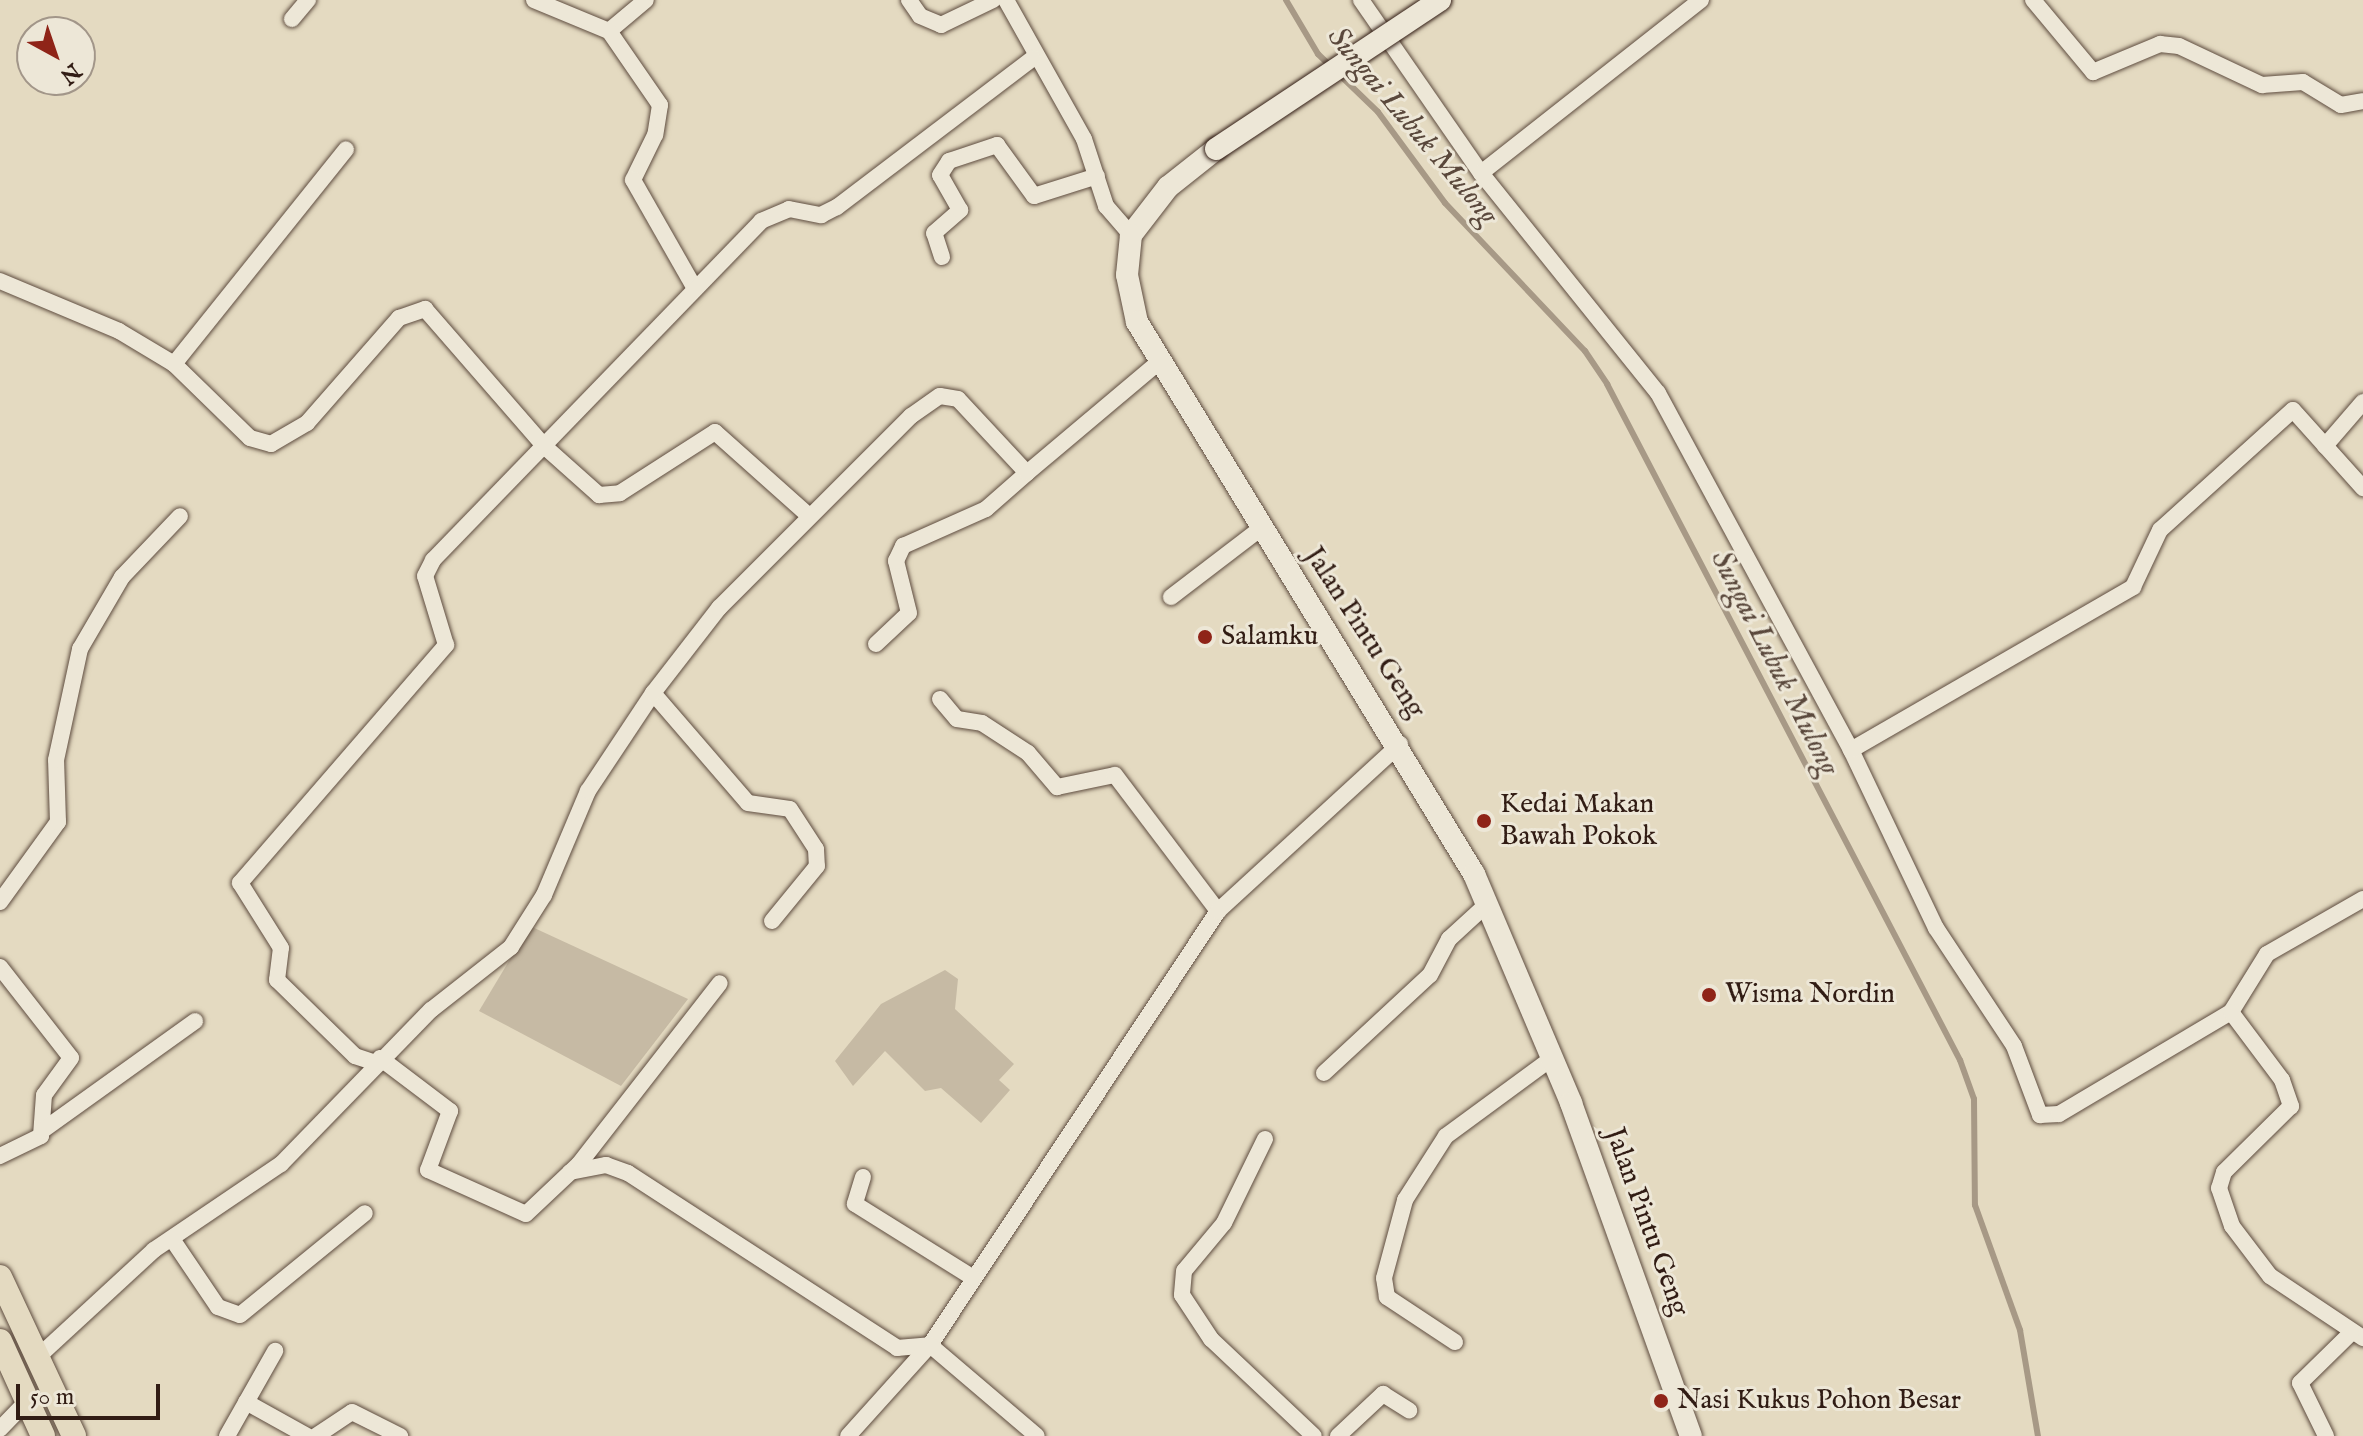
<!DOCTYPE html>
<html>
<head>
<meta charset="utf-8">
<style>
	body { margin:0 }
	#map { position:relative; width:2363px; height:1436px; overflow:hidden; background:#e4dac1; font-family:"IM FELL English",serif }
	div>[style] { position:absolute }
	.green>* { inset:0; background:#c6baa4 }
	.stream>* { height:6px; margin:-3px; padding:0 3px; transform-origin:3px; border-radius:3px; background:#a79986 }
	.roads { filter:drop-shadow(0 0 2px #5e4c3f) drop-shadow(0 0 2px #5e4c3f) }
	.minor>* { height:16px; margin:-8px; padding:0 8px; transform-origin:8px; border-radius:8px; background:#ede7d7 }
	.secondary>* { height:22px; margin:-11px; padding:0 11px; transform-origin:11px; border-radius:11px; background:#ede7d7 }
	.primary>* { height:24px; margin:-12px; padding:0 12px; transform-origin:12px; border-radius:12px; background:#e4dac1 }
	.bridges { filter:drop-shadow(0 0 2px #311c14) drop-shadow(0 0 2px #311c14) }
	.secondary-bridge>* { height:22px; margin:-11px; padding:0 11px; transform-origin:11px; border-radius:11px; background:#ede7d7 }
	.dots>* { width:22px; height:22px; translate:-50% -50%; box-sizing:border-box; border:4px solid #ede7d7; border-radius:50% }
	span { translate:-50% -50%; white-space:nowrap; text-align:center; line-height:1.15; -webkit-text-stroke:6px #ede7d7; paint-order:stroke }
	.street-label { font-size:28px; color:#311c14 }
	.poi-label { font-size:28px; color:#311c14 }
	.left { translate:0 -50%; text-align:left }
	.water-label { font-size:30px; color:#5a483c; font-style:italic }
	.north { position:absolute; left:16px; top:16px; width:80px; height:80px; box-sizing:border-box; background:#ede7d7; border:2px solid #a29689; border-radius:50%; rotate:140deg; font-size:22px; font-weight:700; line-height:32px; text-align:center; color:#311c14 }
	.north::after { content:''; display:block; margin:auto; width:28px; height:36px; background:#8f2418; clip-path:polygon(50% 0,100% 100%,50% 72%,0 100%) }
	.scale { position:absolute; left:16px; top:1384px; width:144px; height:36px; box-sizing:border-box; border:4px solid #311c14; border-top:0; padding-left:10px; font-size:24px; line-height:28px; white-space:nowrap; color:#311c14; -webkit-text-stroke:6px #ede7d7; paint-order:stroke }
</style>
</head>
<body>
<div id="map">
	<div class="green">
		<i style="clip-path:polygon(530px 926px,688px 999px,621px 1086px,479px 1011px)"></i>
		<i style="clip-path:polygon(945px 970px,958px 979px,955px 1009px,1014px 1064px,999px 1080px,1010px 1090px,981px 1123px,941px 1088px,925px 1091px,885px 1051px,853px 1086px,835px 1061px,881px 1004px)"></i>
	</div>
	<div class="stream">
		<i style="left:1286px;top:0;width:63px;rotate:59.3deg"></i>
		<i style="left:1318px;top:54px;width:83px;rotate:44deg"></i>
		<i style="left:1378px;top:112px;width:113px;rotate:53.6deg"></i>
		<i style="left:1445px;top:203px;width:204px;rotate:46.6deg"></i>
		<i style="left:1585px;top:351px;width:40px;rotate:56deg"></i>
		<i style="left:1607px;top:384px;width:763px;rotate:62.43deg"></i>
		<i style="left:1960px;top:1060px;width:41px;rotate:70.3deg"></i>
		<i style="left:1974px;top:1099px;width:106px;rotate:89.5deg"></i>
		<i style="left:1975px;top:1205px;width:133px;rotate:70.2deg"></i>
		<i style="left:2020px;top:1330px;width:108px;rotate:80.4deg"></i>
	</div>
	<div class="roads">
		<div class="minor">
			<i style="left:534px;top:0;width:81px;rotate:22.5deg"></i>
			<i style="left:609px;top:31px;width:48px;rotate:-40deg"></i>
			<i style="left:909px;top:0;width:19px;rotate:55deg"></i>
			<i style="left:920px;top:16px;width:23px;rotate:23deg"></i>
			<i style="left:941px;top:25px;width:58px;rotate:-25.7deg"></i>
			<i style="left:1006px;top:0;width:159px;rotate:60.7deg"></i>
			<i style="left:1084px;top:139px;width:71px;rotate:71.8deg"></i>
			<i style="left:1106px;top:206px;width:38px;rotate:49deg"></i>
			<i style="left:1361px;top:0;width:211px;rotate:55.3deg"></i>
			<i style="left:1481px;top:173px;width:282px;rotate:51.2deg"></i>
			<i style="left:1658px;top:393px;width:406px;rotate:61.6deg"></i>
			<i style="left:1851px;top:750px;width:197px;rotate:64.5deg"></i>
			<i style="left:1936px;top:928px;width:141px;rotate:56.5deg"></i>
			<i style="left:2014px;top:1046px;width:74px;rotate:69.4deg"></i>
			<i style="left:2040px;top:1115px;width:19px;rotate:-3deg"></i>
			<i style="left:2059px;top:1114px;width:200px;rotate:-30.7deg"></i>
			<i style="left:2033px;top:0;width:94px;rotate:50.2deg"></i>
			<i style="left:2093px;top:72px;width:73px;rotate:-22.7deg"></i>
			<i style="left:2160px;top:44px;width:19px;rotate:6deg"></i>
			<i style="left:2179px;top:46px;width:92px;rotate:25.2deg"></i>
			<i style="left:2262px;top:85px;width:41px;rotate:-4.2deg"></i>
			<i style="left:2303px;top:82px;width:44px;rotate:31.2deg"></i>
			<i style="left:2341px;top:105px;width:22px;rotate:-10deg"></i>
			<i style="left:292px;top:19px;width:25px;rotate:-50deg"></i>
			<i style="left:609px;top:31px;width:90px;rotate:55.4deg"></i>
			<i style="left:660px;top:105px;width:30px;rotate:99deg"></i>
			<i style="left:655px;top:135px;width:50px;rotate:116.1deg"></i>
			<i style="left:633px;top:180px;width:123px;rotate:60.3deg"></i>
			<i style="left:1481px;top:173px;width:280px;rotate:-38.2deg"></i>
			<i style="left:942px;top:257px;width:25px;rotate:-108deg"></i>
			<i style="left:934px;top:233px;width:35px;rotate:-41deg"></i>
			<i style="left:960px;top:210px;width:40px;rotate:-119.7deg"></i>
			<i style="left:940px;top:175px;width:17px;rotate:-57deg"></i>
			<i style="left:949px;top:161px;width:51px;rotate:-18.4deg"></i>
			<i style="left:997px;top:145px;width:63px;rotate:54deg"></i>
			<i style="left:1034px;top:196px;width:66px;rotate:-17.6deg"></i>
			<i style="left:0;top:281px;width:129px;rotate:22.8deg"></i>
			<i style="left:119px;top:331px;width:64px;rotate:31deg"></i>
			<i style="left:174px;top:364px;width:106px;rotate:44.2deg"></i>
			<i style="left:250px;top:438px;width:22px;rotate:16deg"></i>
			<i style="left:271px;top:444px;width:42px;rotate:-30.3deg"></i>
			<i style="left:307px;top:423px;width:140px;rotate:-48.8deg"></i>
			<i style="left:399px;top:318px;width:28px;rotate:-19deg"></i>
			<i style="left:425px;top:309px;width:181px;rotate:49deg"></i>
			<i style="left:544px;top:446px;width:74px;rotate:41.7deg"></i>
			<i style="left:599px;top:495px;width:21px;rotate:-5deg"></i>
			<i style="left:620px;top:493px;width:113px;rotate:-32.7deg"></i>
			<i style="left:715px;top:432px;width:125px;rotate:41.7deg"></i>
			<i style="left:174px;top:364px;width:275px;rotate:-51.3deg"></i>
			<i style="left:2325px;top:446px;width:58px;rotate:-49.2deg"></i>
			<i style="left:1171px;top:597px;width:112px;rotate:-37.4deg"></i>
			<i style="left:876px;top:644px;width:45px;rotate:-43.2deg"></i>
			<i style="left:909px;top:613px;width:54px;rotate:-104deg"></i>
			<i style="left:896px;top:561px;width:17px;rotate:-65deg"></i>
			<i style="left:903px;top:546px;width:91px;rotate:-24deg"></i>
			<i style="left:986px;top:509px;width:55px;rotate:-41.3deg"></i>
			<i style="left:653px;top:693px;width:145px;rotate:49.2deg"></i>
			<i style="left:748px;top:803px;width:42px;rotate:8.1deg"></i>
			<i style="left:790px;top:809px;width:48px;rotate:57deg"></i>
			<i style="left:816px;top:849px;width:17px;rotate:87deg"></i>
			<i style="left:817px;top:866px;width:71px;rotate:129.3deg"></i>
			<i style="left:940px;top:699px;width:26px;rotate:50deg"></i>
			<i style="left:957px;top:719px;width:25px;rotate:9deg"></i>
			<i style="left:982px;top:723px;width:55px;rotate:33.1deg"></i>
			<i style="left:1028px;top:753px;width:45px;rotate:49.5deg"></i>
			<i style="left:1057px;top:787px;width:59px;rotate:-11.7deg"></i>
			<i style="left:1115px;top:775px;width:171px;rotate:52.9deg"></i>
			<i style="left:1851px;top:750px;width:326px;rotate:-30deg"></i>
			<i style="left:2133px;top:587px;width:63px;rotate:-64.7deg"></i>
			<i style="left:2160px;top:530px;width:179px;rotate:-42.1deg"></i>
			<i style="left:2293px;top:410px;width:105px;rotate:48.1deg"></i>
			<i style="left:2363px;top:899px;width:111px;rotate:150.2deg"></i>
			<i style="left:2267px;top:954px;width:68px;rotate:121.8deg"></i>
			<i style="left:2231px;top:1012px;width:85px;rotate:53.1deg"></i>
			<i style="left:2282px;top:1080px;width:28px;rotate:71deg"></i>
			<i style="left:2291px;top:1106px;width:94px;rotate:135.4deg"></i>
			<i style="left:2224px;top:1172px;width:17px;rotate:107deg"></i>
			<i style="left:2219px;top:1188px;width:40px;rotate:71.1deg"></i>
			<i style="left:2232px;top:1226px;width:63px;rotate:52.8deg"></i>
			<i style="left:2270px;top:1276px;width:112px;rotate:33.7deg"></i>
			<i style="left:0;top:902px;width:99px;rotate:-54.1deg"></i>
			<i style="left:58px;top:822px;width:62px;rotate:-91.8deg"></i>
			<i style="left:56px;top:760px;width:114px;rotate:-77.8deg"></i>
			<i style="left:80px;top:649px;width:83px;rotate:-59.7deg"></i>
			<i style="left:122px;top:577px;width:84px;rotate:-46.4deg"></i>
			<i style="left:0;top:967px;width:115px;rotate:52deg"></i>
			<i style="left:71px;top:1058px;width:46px;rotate:126.1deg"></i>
			<i style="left:44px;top:1095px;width:41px;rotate:94.2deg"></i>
			<i style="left:41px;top:1136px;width:46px;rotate:154deg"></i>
			<i style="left:380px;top:1058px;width:88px;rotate:37.1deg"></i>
			<i style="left:450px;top:1111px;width:63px;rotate:110.4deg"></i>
			<i style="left:428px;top:1170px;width:107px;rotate:24.2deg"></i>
			<i style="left:526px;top:1214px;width:73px;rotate:-43.3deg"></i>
			<i style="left:579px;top:1164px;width:229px;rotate:-52.1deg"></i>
			<i style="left:376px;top:1063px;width:22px;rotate:-162deg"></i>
			<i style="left:355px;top:1056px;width:109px;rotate:-135.7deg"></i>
			<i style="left:277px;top:980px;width:32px;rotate:-83deg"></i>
			<i style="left:281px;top:948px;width:77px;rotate:-122.2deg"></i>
			<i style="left:240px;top:883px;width:315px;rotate:-49.1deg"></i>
			<i style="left:446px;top:645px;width:72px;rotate:-106.9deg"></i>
			<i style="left:425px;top:576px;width:18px;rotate:-63deg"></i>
			<i style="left:433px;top:560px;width:472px;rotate:-45.9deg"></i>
			<i style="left:761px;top:221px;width:30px;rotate:-23deg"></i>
			<i style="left:789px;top:209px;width:33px;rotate:11deg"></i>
			<i style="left:821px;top:215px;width:18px;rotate:-27deg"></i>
			<i style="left:837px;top:207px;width:246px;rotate:-37.2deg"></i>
			<i style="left:1324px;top:1073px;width:144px;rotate:-42.8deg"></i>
			<i style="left:1430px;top:975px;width:41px;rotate:-62.2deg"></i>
			<i style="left:1449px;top:939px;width:52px;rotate:-42.6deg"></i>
			<i style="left:43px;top:1130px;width:187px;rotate:-35.6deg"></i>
			<i style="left:1265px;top:1139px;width:93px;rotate:116deg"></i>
			<i style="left:1224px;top:1223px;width:62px;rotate:129.8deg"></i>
			<i style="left:1184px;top:1271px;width:24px;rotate:95deg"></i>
			<i style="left:1182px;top:1295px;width:53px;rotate:56.6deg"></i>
			<i style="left:1211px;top:1339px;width:141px;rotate:43.3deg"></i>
			<i style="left:570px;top:1172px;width:37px;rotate:-11deg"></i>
			<i style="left:606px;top:1165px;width:23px;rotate:20deg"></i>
			<i style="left:628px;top:1173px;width:321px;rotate:33deg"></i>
			<i style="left:897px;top:1348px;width:33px;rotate:-5deg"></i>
			<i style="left:930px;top:1345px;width:521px;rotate:-56.43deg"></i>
			<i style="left:1218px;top:911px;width:247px;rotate:-42.5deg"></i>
			<i style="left:863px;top:1177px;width:28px;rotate:107deg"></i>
			<i style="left:855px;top:1204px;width:138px;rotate:32deg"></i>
			<i style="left:172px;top:1239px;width:82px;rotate:55.9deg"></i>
			<i style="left:218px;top:1307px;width:23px;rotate:20deg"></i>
			<i style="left:240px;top:1315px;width:161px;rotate:-39.2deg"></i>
			<i style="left:1455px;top:1342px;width:82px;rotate:-146.5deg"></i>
			<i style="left:1387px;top:1297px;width:19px;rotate:-99deg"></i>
			<i style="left:1384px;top:1278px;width:81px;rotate:-74.9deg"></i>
			<i style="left:1405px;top:1200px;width:76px;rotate:-57.4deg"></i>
			<i style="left:1446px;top:1136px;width:132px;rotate:-36.3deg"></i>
			<i style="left:39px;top:1356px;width:156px;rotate:-42.7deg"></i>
			<i style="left:154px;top:1250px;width:153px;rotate:-34.1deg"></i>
			<i style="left:281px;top:1164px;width:215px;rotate:-45.8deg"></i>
			<i style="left:431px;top:1010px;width:102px;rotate:-38.2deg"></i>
			<i style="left:511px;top:947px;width:62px;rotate:-57.6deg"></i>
			<i style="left:544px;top:895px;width:113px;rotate:-67.1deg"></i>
			<i style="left:588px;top:791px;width:118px;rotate:-56.4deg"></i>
			<i style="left:653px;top:693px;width:108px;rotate:-52.2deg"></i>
			<i style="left:719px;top:608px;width:272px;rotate:-45deg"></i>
			<i style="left:911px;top:416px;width:35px;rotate:-35deg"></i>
			<i style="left:940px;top:396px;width:18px;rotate:9deg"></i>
			<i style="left:958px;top:399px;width:101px;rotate:47deg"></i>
			<i style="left:1027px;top:473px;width:172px;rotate:-40.1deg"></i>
			<i style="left:246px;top:1402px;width:70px;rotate:29.1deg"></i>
			<i style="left:0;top:1429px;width:39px;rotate:-46deg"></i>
			<i style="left:227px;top:1436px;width:98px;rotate:-60.5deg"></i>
			<i style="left:316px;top:1436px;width:43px;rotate:-33.7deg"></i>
			<i style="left:352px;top:1412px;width:54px;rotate:26.6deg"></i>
			<i style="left:848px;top:1436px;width:122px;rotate:-48deg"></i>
			<i style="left:930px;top:1345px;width:140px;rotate:40.4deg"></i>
			<i style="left:1338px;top:1436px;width:62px;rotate:-43deg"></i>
			<i style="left:1383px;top:1394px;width:31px;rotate:32deg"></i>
			<i style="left:2326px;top:1436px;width:59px;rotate:-116.1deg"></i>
			<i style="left:2300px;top:1383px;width:71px;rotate:-44.4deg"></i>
		</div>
		<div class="secondary">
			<i style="left:1216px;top:149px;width:61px;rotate:141.6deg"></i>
			<i style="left:1168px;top:187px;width:61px;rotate:127.6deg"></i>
			<i style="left:1131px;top:235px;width:40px;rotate:95.7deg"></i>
			<i style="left:1127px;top:275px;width:48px;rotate:78deg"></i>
			<i style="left:1137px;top:322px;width:647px;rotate:58.6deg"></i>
			<i style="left:1474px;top:874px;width:249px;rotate:67deg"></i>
			<i style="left:1571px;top:1103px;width:354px;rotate:70.2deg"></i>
		</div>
		<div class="primary">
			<i style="left:0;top:1277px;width:175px;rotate:65deg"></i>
			<i style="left:0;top:1341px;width:104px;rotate:65.6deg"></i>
		</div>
	</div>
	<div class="bridges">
		<div class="secondary-bridge">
			<i style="left:1216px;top:149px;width:269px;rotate:-33.6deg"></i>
		</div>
	</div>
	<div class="dots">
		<i style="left:1205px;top:637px;background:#8f2418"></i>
		<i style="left:1484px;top:821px;background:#8f2418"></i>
		<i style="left:1709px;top:995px;background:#8f2418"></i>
		<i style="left:1661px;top:1401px;background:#8f2418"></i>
	</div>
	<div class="street-label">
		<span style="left:1364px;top:633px;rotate:57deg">Jalan Pintu Geng</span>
		<span style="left:1646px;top:1222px;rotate:70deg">Jalan Pintu Geng</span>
	</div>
	<div class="poi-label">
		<span class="left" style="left:1221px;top:637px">Salamku</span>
		<span class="left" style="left:1500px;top:821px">Kedai Makan<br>Bawah Pokok</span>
		<span class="left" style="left:1725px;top:995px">Wisma Nordin</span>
		<span class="left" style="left:1677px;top:1401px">Nasi Kukus Pohon Besar</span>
	</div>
	<div class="water-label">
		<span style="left:1412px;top:126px;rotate:50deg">Sungai Lubuk Mulong</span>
		<span style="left:1774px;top:663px;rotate:63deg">Sungai Lubuk Mulong</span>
	</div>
	<div class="north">N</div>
	<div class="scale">50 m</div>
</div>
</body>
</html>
